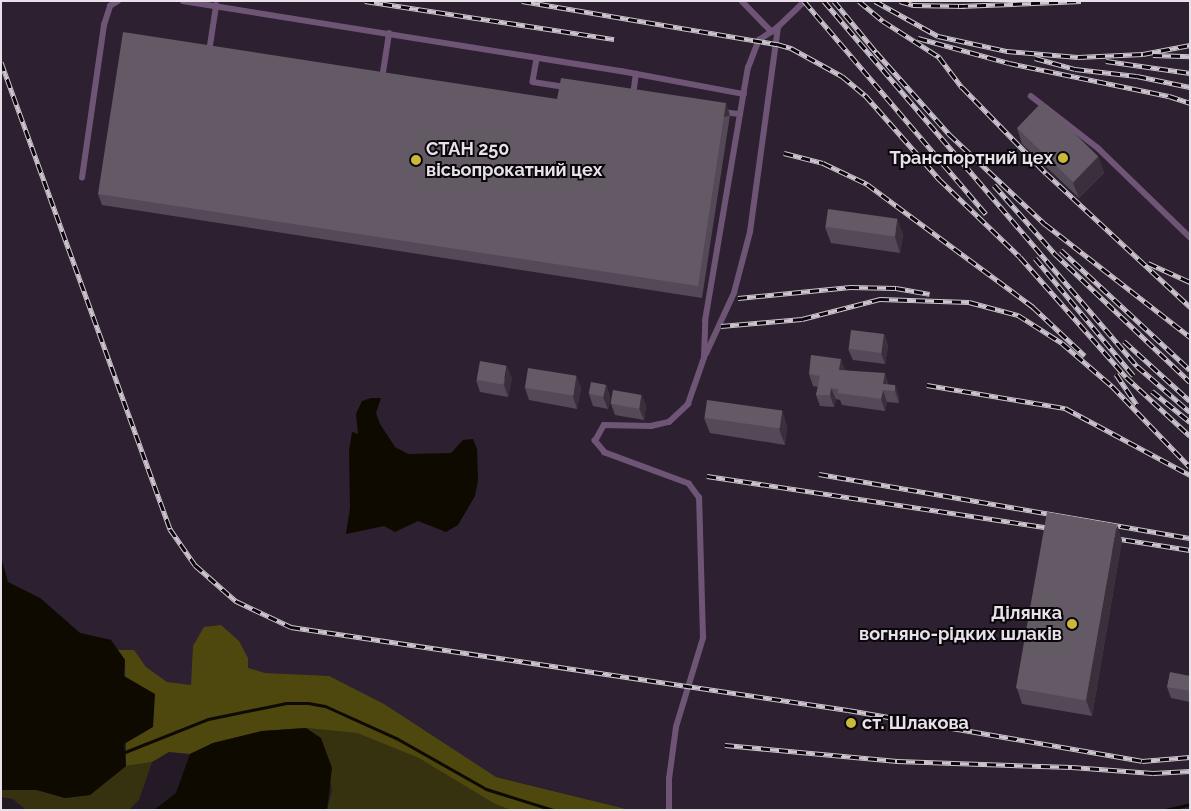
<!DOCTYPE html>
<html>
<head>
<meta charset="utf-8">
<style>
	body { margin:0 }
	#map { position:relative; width:1191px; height:811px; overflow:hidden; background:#231a26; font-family:Raleway,sans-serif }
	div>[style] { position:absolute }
	.built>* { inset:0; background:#2d2031 }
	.green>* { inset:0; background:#36320f }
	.forest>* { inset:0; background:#4e470e }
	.water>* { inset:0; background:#0e0a00 }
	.stream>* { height:3px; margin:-1.5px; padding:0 1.5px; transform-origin:1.5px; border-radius:1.5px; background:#0e0a00 }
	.service>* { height:5.5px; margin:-2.75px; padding:0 2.75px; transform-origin:2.75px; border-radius:2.75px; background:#6f5575 }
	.rail>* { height:5px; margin-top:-2.5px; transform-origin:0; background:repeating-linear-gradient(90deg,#0a070b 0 9px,#ccc5ce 0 18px); box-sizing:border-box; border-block:1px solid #ccc5ce }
	.wall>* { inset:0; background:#544956 }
	.shaded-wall>* { inset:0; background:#3a303c; transform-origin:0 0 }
	.building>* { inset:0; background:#645a66; transform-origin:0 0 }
	.dots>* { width:14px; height:14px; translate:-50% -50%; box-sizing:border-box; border:2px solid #0a070b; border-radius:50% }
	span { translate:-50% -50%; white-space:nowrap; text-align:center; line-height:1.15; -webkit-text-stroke:4px #0a070b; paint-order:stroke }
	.poi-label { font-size:18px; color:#e8e1e9; font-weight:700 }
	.left { translate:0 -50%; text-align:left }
	.right { translate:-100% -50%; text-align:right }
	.frame { position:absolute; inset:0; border:2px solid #e8e1e9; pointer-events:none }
</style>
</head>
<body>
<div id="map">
	<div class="built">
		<i style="clip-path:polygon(1px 1px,1190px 1px,1190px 809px,630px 810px,420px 758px,124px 676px,111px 640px,80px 633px,40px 598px,7px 582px,1px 557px)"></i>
	</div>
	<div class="green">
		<i style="clip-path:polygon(306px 728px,357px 733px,420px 758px,495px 804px,511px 810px,327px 810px,332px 790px,321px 739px)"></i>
		<i style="clip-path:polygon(152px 762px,139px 800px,129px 810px,26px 810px,13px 799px,1px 797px,1px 790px,37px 790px,65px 798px,90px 795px,126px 766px)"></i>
	</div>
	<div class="forest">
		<i style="clip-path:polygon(221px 625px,239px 641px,248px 658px,248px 668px,265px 673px,329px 676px,384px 704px,496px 777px,630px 810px,511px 810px,495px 804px,419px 758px,357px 733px,306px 728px,262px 731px,213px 743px,190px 754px,169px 752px,152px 762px,126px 766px,125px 660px,118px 650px,134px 650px,146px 667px,167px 682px,191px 685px,193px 646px,204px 627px)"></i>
	</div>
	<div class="water">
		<i style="clip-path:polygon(371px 398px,381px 398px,376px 413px,380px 424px,395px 447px,408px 454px,451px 453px,463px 440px,473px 439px,477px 449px,478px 480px,475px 496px,458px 525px,446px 532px,418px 521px,395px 532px,384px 526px,346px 534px,350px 508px,349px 451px,352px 432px,358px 434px,356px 414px,362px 401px)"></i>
		<i style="clip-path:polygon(1px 557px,8px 582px,40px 598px,80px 633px,111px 640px,125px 660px,124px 676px,155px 694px,153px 727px,124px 744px,126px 766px,90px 795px,65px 798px,37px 790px,1px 790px)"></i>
		<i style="clip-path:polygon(306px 728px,321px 738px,332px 768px,327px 810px,154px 810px,176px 793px,190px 754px,213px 743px,262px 731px)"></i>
	</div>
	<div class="stream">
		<i style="left:125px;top:752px;width:89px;rotate:-21.7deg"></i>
		<i style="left:208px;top:719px;width:80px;rotate:-11.6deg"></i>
		<i style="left:286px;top:703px;width:22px"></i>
		<i style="left:308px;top:703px;width:17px;rotate:10deg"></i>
		<i style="left:325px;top:706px;width:78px;rotate:24.3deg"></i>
		<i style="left:396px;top:738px;width:103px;rotate:29.5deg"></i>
		<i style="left:486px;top:789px;width:70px;rotate:17.4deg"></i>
		<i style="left:1165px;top:810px;width:26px;rotate:-13deg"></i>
	</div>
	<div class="service">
		<i style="left:183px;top:1px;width:444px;rotate:9.1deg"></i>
		<i style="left:621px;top:71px;width:125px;rotate:10.6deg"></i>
		<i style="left:742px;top:1px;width:43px;rotate:45.9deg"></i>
		<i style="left:209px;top:52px;width:47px;rotate:-81.3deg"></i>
		<i style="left:537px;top:59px;width:23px;rotate:100deg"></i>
		<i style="left:533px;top:82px;width:32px;rotate:9deg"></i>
		<i style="left:382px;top:79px;width:46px;rotate:-81.2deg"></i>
		<i style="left:633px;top:95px;width:21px;rotate:-82deg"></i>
		<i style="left:1031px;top:96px;width:85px;rotate:37.8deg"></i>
		<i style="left:1098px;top:148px;width:128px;rotate:44.1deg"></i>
		<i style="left:723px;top:112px;width:17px;rotate:7deg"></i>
		<i style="left:82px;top:178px;width:155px;rotate:-81.8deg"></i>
		<i style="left:104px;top:25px;width:20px;rotate:-72deg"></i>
		<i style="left:110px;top:6px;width:9px;rotate:-32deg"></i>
		<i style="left:706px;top:354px;width:67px;rotate:-65.3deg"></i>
		<i style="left:734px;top:293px;width:63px;rotate:-75.3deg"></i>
		<i style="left:750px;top:232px;width:207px;rotate:-82.2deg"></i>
		<i style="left:669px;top:810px;width:31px;rotate:-90deg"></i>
		<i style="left:669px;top:779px;width:52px;rotate:-82.3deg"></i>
		<i style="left:676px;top:727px;width:93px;rotate:-73.1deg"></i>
		<i style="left:703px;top:638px;width:140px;rotate:-91.6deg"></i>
		<i style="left:699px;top:498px;width:17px;rotate:-126deg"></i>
		<i style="left:689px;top:484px;width:90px;rotate:-159.7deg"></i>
		<i style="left:605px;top:453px;width:16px;rotate:-130deg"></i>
		<i style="left:595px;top:441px;width:18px;rotate:-61deg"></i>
		<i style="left:604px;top:425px;width:47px;rotate:1.2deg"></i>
		<i style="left:651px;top:426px;width:18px;rotate:-13deg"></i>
		<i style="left:669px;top:422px;width:26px;rotate:-43deg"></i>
		<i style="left:688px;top:404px;width:49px;rotate:-70.8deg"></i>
		<i style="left:704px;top:358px;width:37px;rotate:-88deg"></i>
		<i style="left:705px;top:321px;width:257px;rotate:-80.4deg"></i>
		<i style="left:748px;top:68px;width:30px;rotate:-69deg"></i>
		<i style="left:759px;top:40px;width:23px;rotate:-34deg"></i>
		<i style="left:778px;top:27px;width:37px;rotate:-44deg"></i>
	</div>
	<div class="rail">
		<i style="left:365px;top:1px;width:252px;rotate:8.7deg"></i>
		<i style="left:522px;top:1px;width:259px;rotate:9.6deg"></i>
		<i style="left:777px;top:44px;width:15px;rotate:16deg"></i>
		<i style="left:791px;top:48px;width:58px;rotate:28.8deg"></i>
		<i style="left:842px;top:76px;width:30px;rotate:40deg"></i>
		<i style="left:865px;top:95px;width:112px;rotate:48.6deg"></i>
		<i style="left:939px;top:179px;width:112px;rotate:43.9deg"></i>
		<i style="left:1020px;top:257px;width:160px;rotate:48.5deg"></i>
		<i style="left:1126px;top:377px;width:87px;rotate:42.7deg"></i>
		<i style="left:804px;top:1px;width:280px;rotate:49.5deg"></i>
		<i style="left:824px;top:1px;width:481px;rotate:49.4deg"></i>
		<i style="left:1137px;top:366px;width:70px;rotate:41deg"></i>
		<i style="left:834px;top:1px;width:72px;rotate:50.6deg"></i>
		<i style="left:859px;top:1px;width:31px;rotate:40deg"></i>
		<i style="left:883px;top:21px;width:67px;rotate:32.7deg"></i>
		<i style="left:939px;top:57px;width:38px;rotate:53deg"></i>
		<i style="left:962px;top:87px;width:120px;rotate:45.7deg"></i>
		<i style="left:1046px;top:173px;width:197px;rotate:42.9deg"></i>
		<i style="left:875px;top:1px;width:72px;rotate:29.1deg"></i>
		<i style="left:938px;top:36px;width:71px;rotate:12.3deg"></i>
		<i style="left:1007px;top:51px;width:71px;rotate:4.8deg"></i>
		<i style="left:1078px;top:57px;width:65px;rotate:-2.6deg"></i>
		<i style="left:1143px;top:54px;width:48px;rotate:-10.8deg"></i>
		<i style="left:900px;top:1px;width:14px;rotate:17deg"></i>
		<i style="left:913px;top:5px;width:52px;rotate:1.1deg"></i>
		<i style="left:959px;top:6px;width:122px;rotate:-2.3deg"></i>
		<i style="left:918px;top:38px;width:94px;rotate:15.4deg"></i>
		<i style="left:1009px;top:63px;width:163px;rotate:11.7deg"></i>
		<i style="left:1169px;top:96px;width:22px;rotate:18deg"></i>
		<i style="left:876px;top:52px;width:110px;rotate:48.3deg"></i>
		<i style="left:949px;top:134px;width:132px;rotate:43.2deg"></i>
		<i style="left:1045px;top:224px;width:184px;rotate:37.9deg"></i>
		<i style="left:1153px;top:55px;width:37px;rotate:2deg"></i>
		<i style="left:1035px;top:58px;width:41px;rotate:15.4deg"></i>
		<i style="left:1075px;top:69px;width:62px;rotate:6.4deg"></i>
		<i style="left:1137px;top:76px;width:54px;rotate:11.7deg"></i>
		<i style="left:1106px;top:61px;width:85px;rotate:8.1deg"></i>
		<i style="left:1px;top:62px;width:497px;rotate:70.1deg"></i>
		<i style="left:170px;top:529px;width:44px;rotate:55.2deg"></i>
		<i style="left:195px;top:565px;width:55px;rotate:41.3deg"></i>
		<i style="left:236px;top:601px;width:61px;rotate:25.3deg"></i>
		<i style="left:291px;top:627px;width:563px;rotate:8.48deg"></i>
		<i style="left:848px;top:710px;width:298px;rotate:9.8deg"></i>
		<i style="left:1142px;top:761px;width:48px;rotate:-4.8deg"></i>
		<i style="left:784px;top:153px;width:40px;rotate:14.4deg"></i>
		<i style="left:823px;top:163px;width:49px;rotate:25.5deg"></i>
		<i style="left:867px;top:184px;width:207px;rotate:36.5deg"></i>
		<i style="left:1033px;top:307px;width:71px;rotate:43.3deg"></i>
		<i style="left:994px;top:185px;width:92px;rotate:48.5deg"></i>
		<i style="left:1055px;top:254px;width:186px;rotate:43.5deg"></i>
		<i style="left:1061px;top:250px;width:176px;rotate:42.9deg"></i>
		<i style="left:1035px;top:258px;width:153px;rotate:50.1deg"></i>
		<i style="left:1148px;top:263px;width:46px;rotate:24.3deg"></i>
		<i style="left:738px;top:298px;width:113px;rotate:-5.6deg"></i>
		<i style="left:850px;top:287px;width:46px;rotate:1.2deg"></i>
		<i style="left:896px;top:288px;width:34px;rotate:10deg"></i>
		<i style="left:721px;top:326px;width:81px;rotate:-4.9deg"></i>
		<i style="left:802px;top:319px;width:81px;rotate:-14.4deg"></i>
		<i style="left:880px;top:299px;width:89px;rotate:1.9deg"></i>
		<i style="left:969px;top:302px;width:51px;rotate:14.9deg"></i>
		<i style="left:1018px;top:315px;width:52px;rotate:32.5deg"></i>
		<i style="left:1062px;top:343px;width:66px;rotate:40.7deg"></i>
		<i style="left:1112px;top:386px;width:112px;rotate:46.1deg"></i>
		<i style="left:1124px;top:341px;width:89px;rotate:42.3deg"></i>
		<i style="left:1116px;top:374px;width:37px;rotate:56deg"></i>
		<i style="left:927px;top:385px;width:140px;rotate:9.5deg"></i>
		<i style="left:1065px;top:408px;width:142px;rotate:28.2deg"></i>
		<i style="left:1152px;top:391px;width:49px;rotate:39.2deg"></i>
		<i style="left:819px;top:474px;width:376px;rotate:9.8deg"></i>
		<i style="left:707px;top:476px;width:356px;rotate:8.6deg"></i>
		<i style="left:1108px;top:537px;width:83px;rotate:9deg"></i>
		<i style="left:725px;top:745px;width:173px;rotate:5.3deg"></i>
		<i style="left:897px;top:761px;width:175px;rotate:2deg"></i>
		<i style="left:1072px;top:767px;width:81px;rotate:4.2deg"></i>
		<i style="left:1153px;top:773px;width:37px;rotate:-3deg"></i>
	</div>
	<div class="wall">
		<i style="clip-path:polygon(557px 99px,730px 115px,702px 298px,102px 205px,98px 194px)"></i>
		<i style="clip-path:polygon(1017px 128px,1098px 157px,1104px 173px,1079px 198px,1022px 144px)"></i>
		<i style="clip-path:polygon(897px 219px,903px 235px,900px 253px,831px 243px,825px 227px)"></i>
		<i style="clip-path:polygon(884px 334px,888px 346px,885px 364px,853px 360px,848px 349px)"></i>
		<i style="clip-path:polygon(845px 370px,889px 385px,895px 385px,899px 397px,899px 403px,887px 402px,885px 411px,842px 405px,840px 400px,836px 399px,834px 407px,820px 406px,816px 395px,818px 387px,813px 386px,809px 374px)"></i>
		<i style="clip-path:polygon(576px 376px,581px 388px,577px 409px,529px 400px,525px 388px)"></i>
		<i style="clip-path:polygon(512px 378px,508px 397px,480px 392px,476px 380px)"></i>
		<i style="clip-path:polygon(606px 385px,610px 397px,608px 409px,593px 406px,589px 394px)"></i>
		<i style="clip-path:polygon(611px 404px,646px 406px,644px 420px,615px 415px)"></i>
		<i style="clip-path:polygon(782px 411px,787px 427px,785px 445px,710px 433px,704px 418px)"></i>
		<i style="clip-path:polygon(1122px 540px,1092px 716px,1022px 704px,1017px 688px)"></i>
		<i style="clip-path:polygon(1190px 676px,1190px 702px,1171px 698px,1167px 687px)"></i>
	</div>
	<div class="shaded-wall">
		<i style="left:726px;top:103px;width:13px;height:185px;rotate:72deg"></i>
		<i style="clip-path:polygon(1098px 157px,1104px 173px,1079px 198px,1073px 183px)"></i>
		<i style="clip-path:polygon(897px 219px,903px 235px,900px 253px,895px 237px)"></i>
		<i style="clip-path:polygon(884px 334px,888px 346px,885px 364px,881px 353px)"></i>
		<i style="clip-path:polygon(841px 359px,845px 370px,839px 370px)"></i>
		<i style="clip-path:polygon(507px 366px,512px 378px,508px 397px,504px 385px)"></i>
		<i style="clip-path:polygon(885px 373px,889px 385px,883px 384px)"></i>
		<i style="clip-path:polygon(576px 376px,581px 388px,577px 409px,573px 397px)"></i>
		<i style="clip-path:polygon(606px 385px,610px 397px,608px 409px,603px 397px)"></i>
		<i style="clip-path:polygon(895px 385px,899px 397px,899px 403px,895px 391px)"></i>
		<i style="clip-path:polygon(831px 388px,836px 399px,834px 407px,830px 395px)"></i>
		<i style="clip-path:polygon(883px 390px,887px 402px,885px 411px,881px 399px)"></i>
		<i style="clip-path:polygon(642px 395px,646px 406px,644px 420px,639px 408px)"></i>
		<i style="clip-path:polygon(782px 411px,787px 427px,785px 445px,779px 429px)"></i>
		<i style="clip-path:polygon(1117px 524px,1122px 540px,1092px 716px,1086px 700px)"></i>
	</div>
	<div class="building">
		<i style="clip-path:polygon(123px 32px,557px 99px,561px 78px,726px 103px,698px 286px,98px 194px)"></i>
		<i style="left:1042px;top:102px;width:78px;height:36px;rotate:44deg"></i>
		<i style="left:828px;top:209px;width:70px;height:18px;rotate:8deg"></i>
		<i style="left:851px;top:330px;width:33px;height:19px;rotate:7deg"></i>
		<i style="clip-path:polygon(811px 355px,841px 359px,839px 370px,885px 373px,883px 384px,895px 385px,895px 391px,883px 390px,881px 399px,838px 393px,838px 389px,831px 388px,830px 395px,816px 395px,820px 376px,809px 374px)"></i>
		<i style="left:480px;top:361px;width:27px;height:19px;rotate:10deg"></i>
		<i style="left:528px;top:368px;width:49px;height:20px;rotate:9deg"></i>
		<i style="left:591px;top:382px;width:15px;height:12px;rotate:11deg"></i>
		<i style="left:613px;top:390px;width:29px;height:14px;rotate:10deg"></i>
		<i style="left:707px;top:400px;width:76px;height:18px;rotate:8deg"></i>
		<i style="left:1047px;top:512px;width:71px;height:179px;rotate:10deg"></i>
		<i style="clip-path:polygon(1170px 672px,1190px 676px,1190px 691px,1167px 687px)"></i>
	</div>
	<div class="dots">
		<i style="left:1063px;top:158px;background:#c9ba3a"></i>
		<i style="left:416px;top:160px;background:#c9ba3a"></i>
		<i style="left:1072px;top:624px;background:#c9ba3a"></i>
		<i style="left:851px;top:723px;background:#c9ba3a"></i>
	</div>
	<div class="poi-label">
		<span class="left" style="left:426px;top:160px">СТАН 250<br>вісьопрокатний цех</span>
		<span class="right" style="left:1053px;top:158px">Транспортний цех</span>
		<span class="right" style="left:1062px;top:624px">Ділянка<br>вогняно-рідких шлаків</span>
		<span class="left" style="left:862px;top:723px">ст. Шлакова</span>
	</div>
	<div class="frame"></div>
</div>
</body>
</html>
